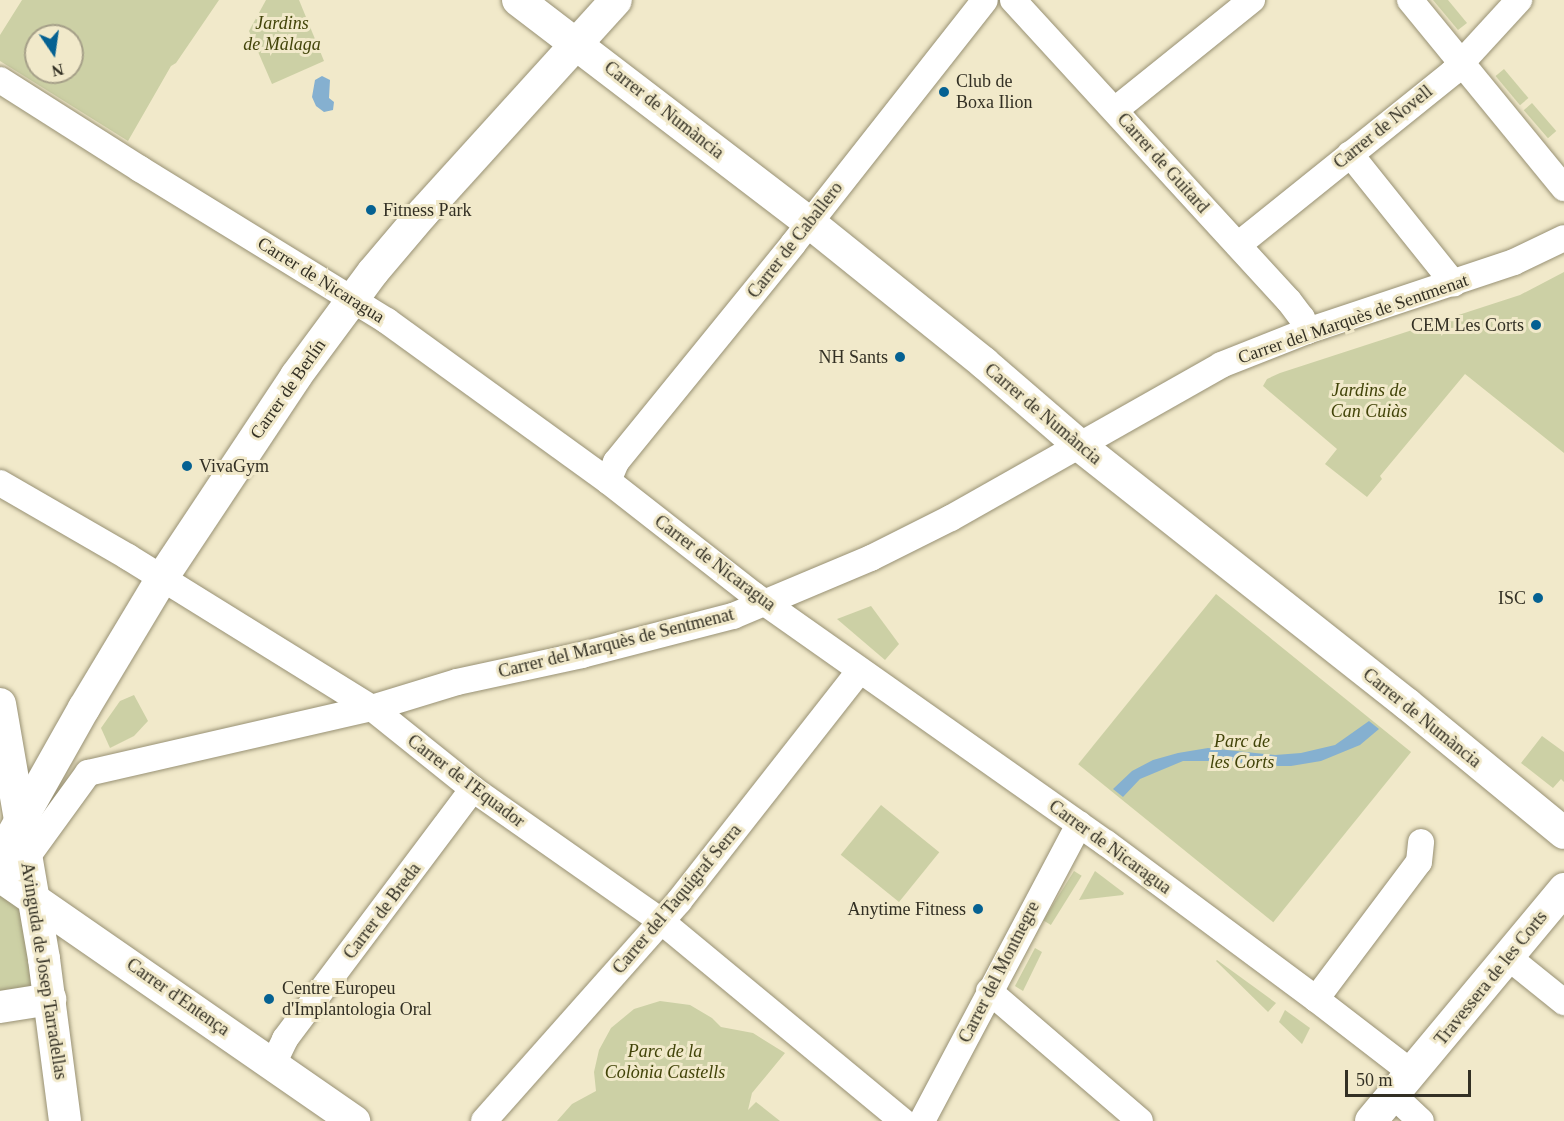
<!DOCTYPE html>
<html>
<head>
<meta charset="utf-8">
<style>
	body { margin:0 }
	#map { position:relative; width:1564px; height:1121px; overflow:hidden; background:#f1e9ca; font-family:Georgia,serif }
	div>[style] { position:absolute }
	.green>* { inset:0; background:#ccd0a5; transform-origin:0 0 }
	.water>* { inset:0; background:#85b0d0 }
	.roads { filter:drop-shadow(0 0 2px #989174) drop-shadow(0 0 2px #989174) }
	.minor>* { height:26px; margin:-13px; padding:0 13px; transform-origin:13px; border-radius:13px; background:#fff }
	.major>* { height:32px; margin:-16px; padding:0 16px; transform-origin:16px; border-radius:16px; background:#fff }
	.dots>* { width:16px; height:16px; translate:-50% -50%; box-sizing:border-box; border:3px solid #f1e9ca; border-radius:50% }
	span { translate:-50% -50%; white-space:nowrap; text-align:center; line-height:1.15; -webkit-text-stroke:6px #f1e9ca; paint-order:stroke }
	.park-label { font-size:18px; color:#424409; font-style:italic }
	.poi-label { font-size:18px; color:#333024 }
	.left { translate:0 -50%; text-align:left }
	.right { translate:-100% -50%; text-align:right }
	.street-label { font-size:18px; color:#333024 }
	.north { position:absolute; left:24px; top:24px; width:60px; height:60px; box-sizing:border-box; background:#f1e9ca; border:2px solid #a59f88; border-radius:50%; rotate:167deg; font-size:16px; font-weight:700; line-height:24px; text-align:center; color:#333024 }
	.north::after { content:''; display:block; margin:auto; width:21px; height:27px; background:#056192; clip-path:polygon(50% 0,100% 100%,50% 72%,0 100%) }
	.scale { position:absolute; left:1345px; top:1070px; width:126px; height:27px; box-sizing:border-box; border:3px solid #333024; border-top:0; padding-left:8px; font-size:18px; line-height:21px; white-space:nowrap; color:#333024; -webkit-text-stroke:4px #f1e9ca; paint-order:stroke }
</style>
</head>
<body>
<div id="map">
	<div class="green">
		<i style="clip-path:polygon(evenodd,22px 0,219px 0,176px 63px,171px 66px,128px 141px,0 61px,0 35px,22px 0,36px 36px,72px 36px,72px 72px,36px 72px,36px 36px)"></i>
		<i style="clip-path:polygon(266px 0,299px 0,324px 61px,272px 84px,249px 31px)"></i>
		<i style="clip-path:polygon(1433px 0,1448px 0,1467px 23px,1458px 30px)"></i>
		<i style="left:1504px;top:69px;width:38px;height:11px;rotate:50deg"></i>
		<i style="left:1532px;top:103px;width:37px;height:11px;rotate:49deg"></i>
		<i style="clip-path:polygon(1564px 272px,1564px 453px,1465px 374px,1380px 476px,1382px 479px,1367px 497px,1325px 464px,1337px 449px,1263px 386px,1267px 379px,1280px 373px,1520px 295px)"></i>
		<i style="left:1216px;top:594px;width:251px;height:219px;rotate:39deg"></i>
		<i style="clip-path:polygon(871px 606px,899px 644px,885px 660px,837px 619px)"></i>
		<i style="clip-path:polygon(134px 695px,148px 721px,134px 736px,110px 748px,101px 728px,120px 701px)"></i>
		<i style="clip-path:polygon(1542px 736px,1564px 752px,1564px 782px,1561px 779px,1553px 788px,1521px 763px)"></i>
		<i style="left:881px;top:805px;width:75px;height:64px;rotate:39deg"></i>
		<i style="left:1074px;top:871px;width:9px;height:58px;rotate:32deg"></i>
		<i style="clip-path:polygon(1095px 871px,1124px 893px,1123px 895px,1079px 900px)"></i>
		<i style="clip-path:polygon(0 892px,22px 905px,36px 985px,0 996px)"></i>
		<i style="clip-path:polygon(1035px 948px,1042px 952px,1023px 991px,1015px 986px)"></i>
		<i style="clip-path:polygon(1217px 960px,1276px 1003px,1268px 1012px,1216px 961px)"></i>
		<i style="clip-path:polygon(660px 1001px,690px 1005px,712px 1018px,721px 1027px,753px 1033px,785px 1053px,752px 1093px,748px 1110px,756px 1102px,780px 1121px,557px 1121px,572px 1104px,596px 1091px,594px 1072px,599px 1050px,611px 1028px,634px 1009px)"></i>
		<i style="clip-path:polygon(1285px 1010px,1310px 1028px,1302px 1044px,1279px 1022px)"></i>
	</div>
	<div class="water">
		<i style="clip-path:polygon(322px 76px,330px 80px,329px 98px,334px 102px,333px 110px,324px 112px,316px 106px,312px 97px,315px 80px)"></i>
		<i style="clip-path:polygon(1369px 721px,1379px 729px,1360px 745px,1321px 761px,1291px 766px,1259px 766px,1232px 761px,1183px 761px,1140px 779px,1123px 797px,1113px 789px,1132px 771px,1153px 760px,1178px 753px,1208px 748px,1275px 755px,1301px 753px,1335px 745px)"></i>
	</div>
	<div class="roads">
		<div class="minor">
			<i style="left:1013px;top:0;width:408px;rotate:47.5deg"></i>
			<i style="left:1289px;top:301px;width:21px;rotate:53deg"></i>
			<i style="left:1302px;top:318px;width:14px;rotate:69deg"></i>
			<i style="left:1410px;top:0;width:243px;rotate:50.7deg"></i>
			<i style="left:0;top:80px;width:166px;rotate:32.4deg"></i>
			<i style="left:140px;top:169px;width:290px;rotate:31.6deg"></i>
			<i style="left:387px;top:321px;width:273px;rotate:35.9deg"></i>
			<i style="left:608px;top:481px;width:185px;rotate:38deg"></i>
			<i style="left:754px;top:595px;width:431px;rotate:35.2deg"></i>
			<i style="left:1106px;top:843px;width:262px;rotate:36.6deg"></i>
			<i style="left:1316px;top:999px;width:121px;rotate:37.6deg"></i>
			<i style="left:1115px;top:110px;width:176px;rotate:-38.8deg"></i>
			<i style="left:1350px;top:154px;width:166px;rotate:51.3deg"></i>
			<i style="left:1238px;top:245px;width:276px;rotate:-38.8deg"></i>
			<i style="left:1453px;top:72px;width:98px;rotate:-47.5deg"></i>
			<i style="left:608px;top:481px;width:21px;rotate:-67deg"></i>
			<i style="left:616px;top:462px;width:281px;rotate:-50.9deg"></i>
			<i style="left:793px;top:244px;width:310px;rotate:-51.8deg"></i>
			<i style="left:0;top:483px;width:148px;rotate:30deg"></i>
			<i style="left:128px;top:557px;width:287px;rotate:31.8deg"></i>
			<i style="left:372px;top:708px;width:129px;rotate:38.7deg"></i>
			<i style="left:473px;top:789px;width:230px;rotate:35.1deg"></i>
			<i style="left:661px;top:921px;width:314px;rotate:39.6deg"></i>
			<i style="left:15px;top:862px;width:13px;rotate:-23deg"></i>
			<i style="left:27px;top:857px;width:104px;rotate:-54deg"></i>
			<i style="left:88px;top:773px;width:291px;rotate:-12.9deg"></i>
			<i style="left:372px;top:708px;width:89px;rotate:-17deg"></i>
			<i style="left:457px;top:682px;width:128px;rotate:-12.2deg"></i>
			<i style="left:582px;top:655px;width:156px;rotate:-14.5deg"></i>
			<i style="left:733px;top:616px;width:150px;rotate:-22.8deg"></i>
			<i style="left:871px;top:558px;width:89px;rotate:-26.6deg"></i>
			<i style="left:951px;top:518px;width:310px;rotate:-29.5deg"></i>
			<i style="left:1221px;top:365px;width:92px;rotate:-21.6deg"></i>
			<i style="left:1307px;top:331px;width:218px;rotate:-18.4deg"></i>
			<i style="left:1514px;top:262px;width:55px;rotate:-25.6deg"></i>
			<i style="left:1508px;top:957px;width:72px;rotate:38.8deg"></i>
			<i style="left:989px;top:991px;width:199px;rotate:40.7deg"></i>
			<i style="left:1316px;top:999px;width:171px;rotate:-53.1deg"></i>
			<i style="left:1419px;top:862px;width:20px;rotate:-84deg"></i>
			<i style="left:273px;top:1064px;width:28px;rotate:-64deg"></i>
			<i style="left:285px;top:1039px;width:313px;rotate:-53.1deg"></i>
			<i style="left:1393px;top:1095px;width:38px;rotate:43deg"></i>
			<i style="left:484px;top:1121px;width:294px;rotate:-48.4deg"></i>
			<i style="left:679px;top:901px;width:293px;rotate:-51.9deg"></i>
			<i style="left:922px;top:1121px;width:336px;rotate:-62.1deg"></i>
		</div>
		<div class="major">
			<i style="left:518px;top:0;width:367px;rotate:37.4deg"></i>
			<i style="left:810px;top:223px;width:223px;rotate:38.8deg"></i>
			<i style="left:984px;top:363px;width:125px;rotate:40.8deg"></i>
			<i style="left:1079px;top:445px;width:418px;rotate:38.3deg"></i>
			<i style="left:1407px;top:704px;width:203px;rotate:39.4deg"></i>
			<i style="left:0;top:704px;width:259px;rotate:80.2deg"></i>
			<i style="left:44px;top:959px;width:163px;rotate:82.6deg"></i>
			<i style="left:0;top:857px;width:171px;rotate:-60.6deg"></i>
			<i style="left:84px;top:708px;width:152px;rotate:-59deg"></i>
			<i style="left:162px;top:578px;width:242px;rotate:-56.4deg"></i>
			<i style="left:296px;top:376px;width:129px;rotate:-53.5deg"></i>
			<i style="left:373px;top:272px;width:77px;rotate:-49.7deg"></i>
			<i style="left:423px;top:213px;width:287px;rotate:-47.8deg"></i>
			<i style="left:0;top:876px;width:431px;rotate:34.7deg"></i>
			<i style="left:0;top:1007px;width:51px;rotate:-9.1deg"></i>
			<i style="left:1371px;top:1121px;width:302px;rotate:-50.2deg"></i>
		</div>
	</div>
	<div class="dots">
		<i style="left:944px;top:92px;background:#056192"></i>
		<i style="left:371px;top:210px;background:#056192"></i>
		<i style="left:1536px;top:325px;background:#056192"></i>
		<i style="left:900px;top:357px;background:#056192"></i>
		<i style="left:187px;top:466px;background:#056192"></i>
		<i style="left:1538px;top:598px;background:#056192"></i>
		<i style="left:978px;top:909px;background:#056192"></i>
		<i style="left:269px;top:999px;background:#056192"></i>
	</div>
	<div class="park-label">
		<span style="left:282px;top:34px">Jardins<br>de Màlaga</span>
		<span style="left:1369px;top:401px">Jardins de<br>Can Cuiàs</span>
		<span style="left:1242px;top:752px">Parc de<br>les Corts</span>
		<span style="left:665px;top:1062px">Parc de la<br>Colònia Castells</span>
	</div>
	<div class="poi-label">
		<span class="left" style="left:956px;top:92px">Club de<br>Boxa Ilion</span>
		<span class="left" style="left:383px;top:210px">Fitness Park</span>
		<span class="right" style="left:1524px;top:325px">CEM Les Corts</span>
		<span class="right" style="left:888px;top:357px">NH Sants</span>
		<span class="left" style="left:199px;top:466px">VivaGym</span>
		<span class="right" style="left:1526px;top:598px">ISC</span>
		<span class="right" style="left:966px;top:909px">Anytime Fitness</span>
		<span class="left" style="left:282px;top:999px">Centre Europeu<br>d'Implantologia Oral</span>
	</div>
	<div class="street-label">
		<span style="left:664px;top:110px;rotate:38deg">Carrer de Numància</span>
		<span style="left:1383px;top:127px;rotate:-39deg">Carrer de Novell</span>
		<span style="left:1163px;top:163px;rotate:48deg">Carrer de Guitard</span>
		<span style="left:795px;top:240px;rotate:-52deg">Carrer de Caballero</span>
		<span style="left:321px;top:280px;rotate:32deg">Carrer de Nicaragua</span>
		<span style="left:1353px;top:319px;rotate:-19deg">Carrer del Marquès de Sentmenat</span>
		<span style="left:288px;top:389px;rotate:-55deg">Carrer de Berlín</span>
		<span style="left:1043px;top:414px;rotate:40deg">Carrer de Numància</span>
		<span style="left:715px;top:563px;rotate:37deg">Carrer de Nicaragua</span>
		<span style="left:616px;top:643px;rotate:-14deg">Carrer del Marquès de Sentmenat</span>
		<span style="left:1422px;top:718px;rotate:39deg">Carrer de Numància</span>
		<span style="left:466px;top:781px;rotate:37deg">Carrer de l'Equador</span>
		<span style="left:1110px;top:847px;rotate:36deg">Carrer de Nicaragua</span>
		<span style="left:677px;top:899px;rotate:-50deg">Carrer del Taquígraf Serra</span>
		<span style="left:382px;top:911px;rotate:-53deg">Carrer de Breda</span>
		<span style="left:44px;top:971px;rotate:81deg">Avinguda de Josep Tarradellas</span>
		<span style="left:999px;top:972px;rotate:-63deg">Carrer del Montnegre</span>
		<span style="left:1491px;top:978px;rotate:-51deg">Travessera de les Corts</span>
		<span style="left:178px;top:997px;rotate:35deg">Carrer d'Entença</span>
	</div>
	<div class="north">N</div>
	<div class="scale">50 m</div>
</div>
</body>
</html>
